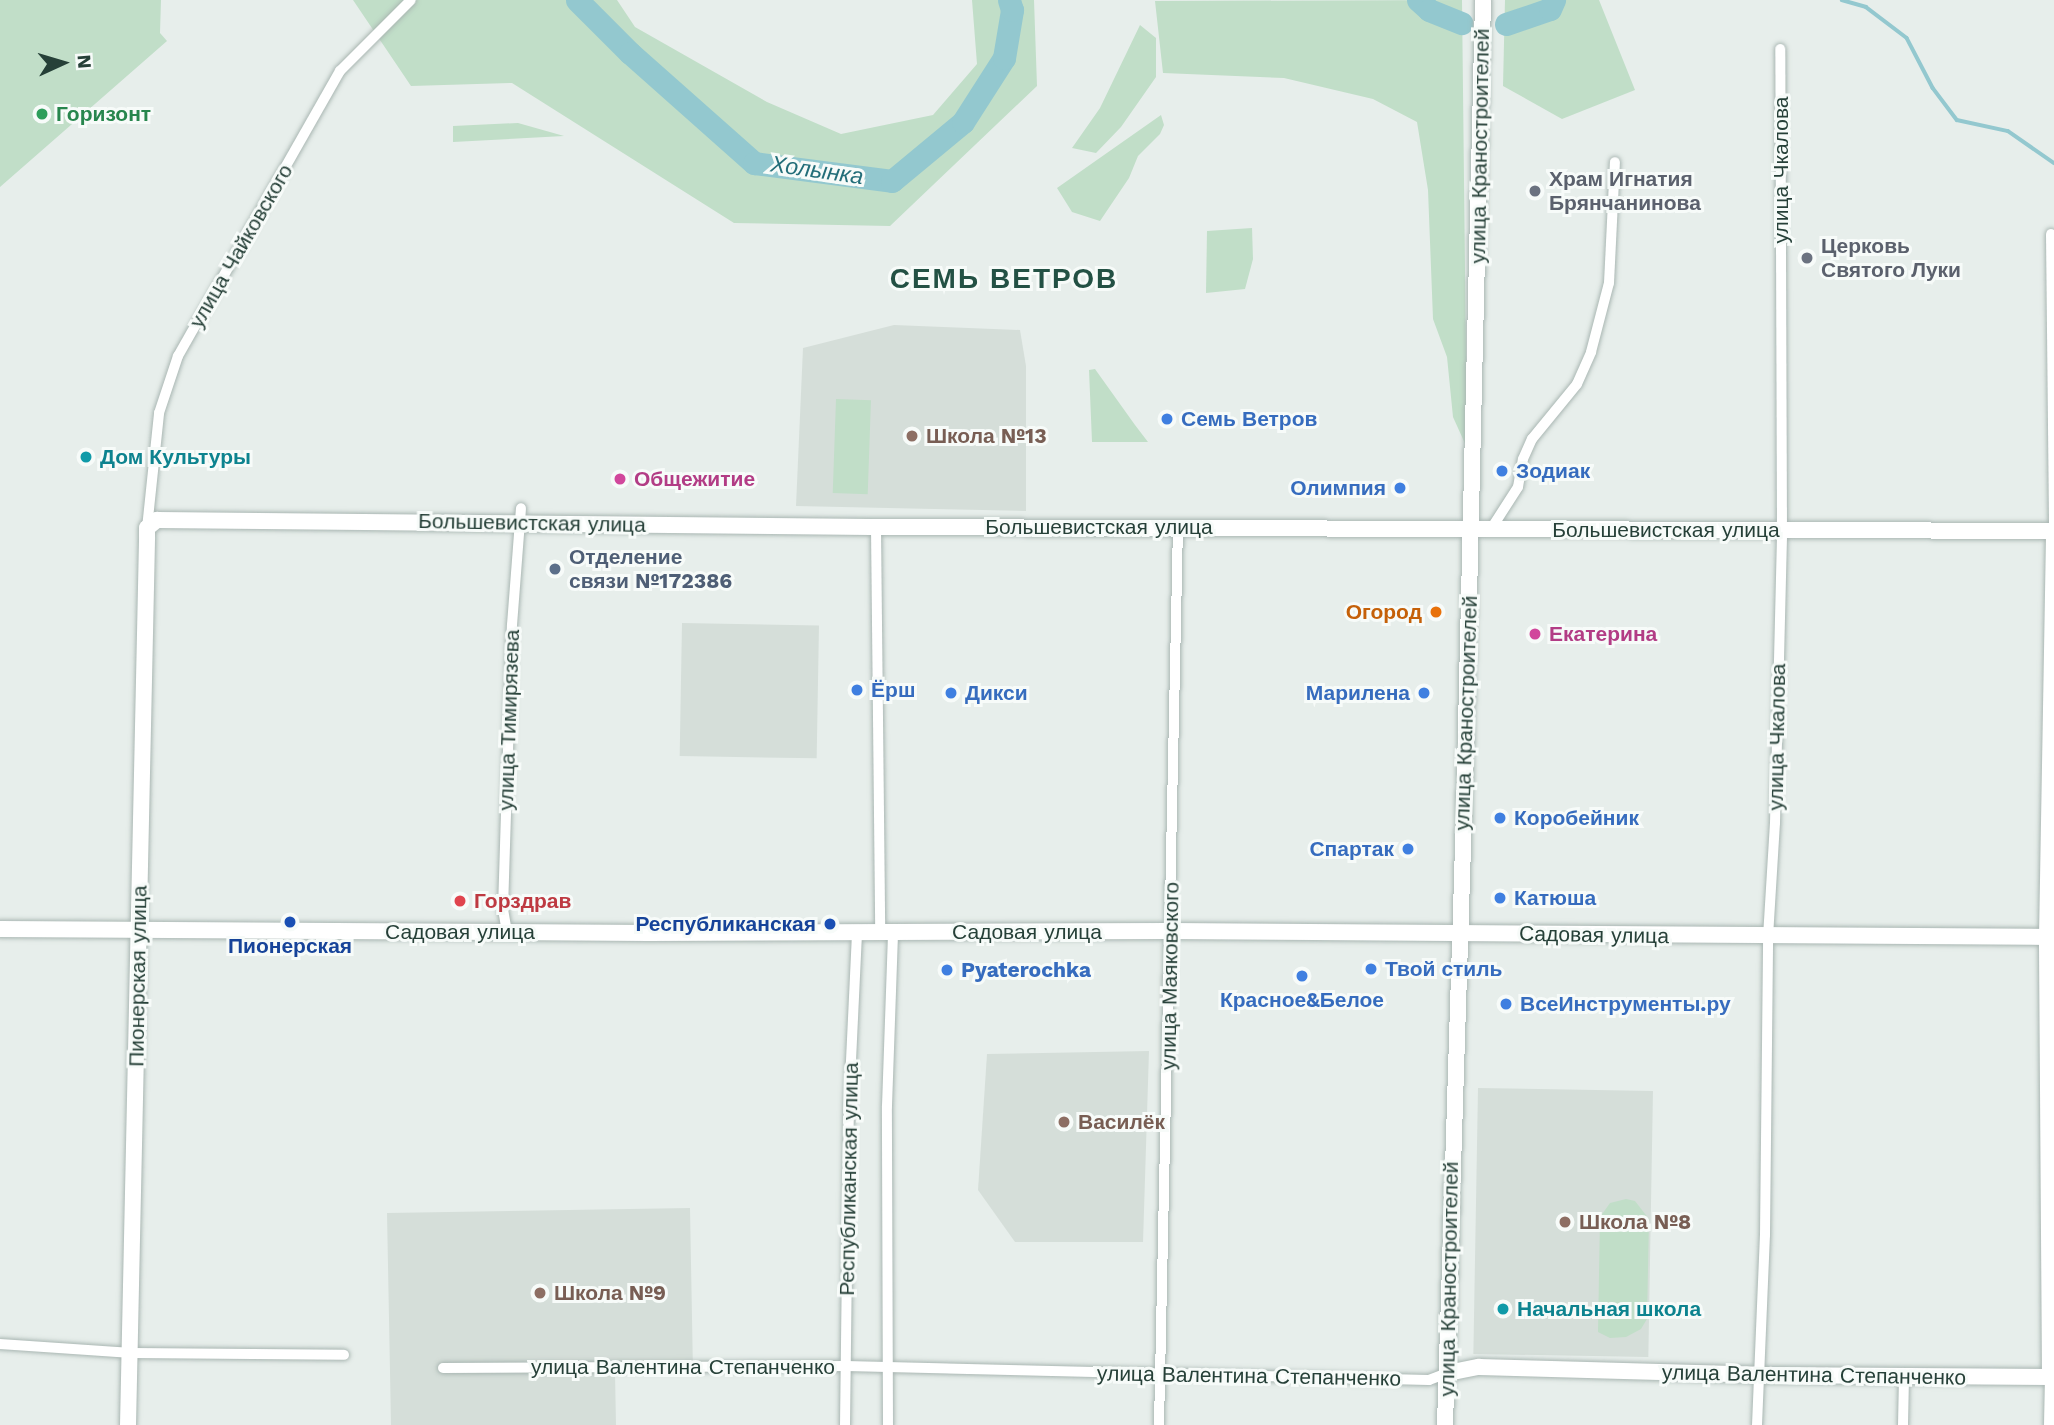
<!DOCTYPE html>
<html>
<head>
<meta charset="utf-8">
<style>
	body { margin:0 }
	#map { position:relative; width:2054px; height:1425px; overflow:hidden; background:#e7eeeb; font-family:"Work Sans",sans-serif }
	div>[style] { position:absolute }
	.built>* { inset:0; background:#d5ded9; transform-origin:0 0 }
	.green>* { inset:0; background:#c1dec8; transform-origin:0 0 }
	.stream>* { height:3.5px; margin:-1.75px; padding:0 1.75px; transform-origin:1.75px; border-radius:1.75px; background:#93c8cf }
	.river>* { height:23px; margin:-11.5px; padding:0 11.5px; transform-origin:11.5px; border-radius:11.5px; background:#93c8cf }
	.roads { filter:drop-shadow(0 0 2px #a9b6b2) drop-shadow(0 0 2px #a9b6b2) }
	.street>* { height:10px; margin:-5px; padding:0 5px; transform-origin:5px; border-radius:5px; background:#fff }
	.secondary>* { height:16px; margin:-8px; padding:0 8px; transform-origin:8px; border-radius:8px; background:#fff }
	.dots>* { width:19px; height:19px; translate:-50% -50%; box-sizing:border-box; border:4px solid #f7fbf9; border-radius:50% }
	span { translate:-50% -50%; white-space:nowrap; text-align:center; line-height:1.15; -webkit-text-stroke:6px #f7fbf9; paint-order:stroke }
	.leisure-label { font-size:21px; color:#27864d; font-weight:700 }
	.left { translate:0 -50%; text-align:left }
	.street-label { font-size:21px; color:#264038 }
	.worship-label { font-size:21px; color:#5b616d; font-weight:700 }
	.shop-label { font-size:21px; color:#366cbe; font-weight:700 }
	.right { translate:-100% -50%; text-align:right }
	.education-label { font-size:21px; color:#785e54; font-weight:700 }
	.culture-label { font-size:21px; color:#0d838f; font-weight:700 }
	.hotel-label { font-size:21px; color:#b23c85; font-weight:700 }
	.service-label { font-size:21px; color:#4e5e75; font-weight:700 }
	.food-label { font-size:21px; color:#c56008; font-weight:700 }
	.health-label { font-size:21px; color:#be3a42; font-weight:700 }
	.transit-label { font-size:21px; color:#164399; font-weight:700 }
	.water-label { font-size:23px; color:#236e79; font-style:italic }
	.district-label { font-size:28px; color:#235144; font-weight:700; letter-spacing:2px }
	.north { position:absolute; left:28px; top:28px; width:70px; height:70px; -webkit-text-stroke:5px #f7fbf9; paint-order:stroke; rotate:86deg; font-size:19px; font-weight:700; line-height:28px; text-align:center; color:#264038 }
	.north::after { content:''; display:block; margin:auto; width:24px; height:32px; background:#264038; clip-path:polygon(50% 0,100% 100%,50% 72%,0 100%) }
</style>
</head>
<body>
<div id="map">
	<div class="built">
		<i style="clip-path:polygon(894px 325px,1020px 330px,1026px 366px,1026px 511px,796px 506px,803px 348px)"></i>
		<i style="left:682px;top:623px;width:137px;height:133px;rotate:1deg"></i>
		<i style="clip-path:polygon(1149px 1051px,1143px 1242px,1015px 1242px,978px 1190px,987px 1054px)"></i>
		<i style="left:1478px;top:1088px;width:175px;height:266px;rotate:1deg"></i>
		<i style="clip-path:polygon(690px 1208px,693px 1372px,615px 1373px,616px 1425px,391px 1425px,387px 1213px)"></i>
	</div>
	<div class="green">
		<i style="clip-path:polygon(0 0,161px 0,160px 33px,167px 41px,0 187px)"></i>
		<i style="clip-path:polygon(353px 0,617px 0,635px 27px,767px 102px,841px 134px,933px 115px,977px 64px,972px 0,1034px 0,1037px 86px,890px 226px,734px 223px,512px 83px,411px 86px)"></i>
		<i style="clip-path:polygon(1462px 0,1467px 448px,1453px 417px,1447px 357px,1433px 319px,1428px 190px,1417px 122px,1373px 99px,1284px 78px,1163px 73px,1155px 1px)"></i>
		<i style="clip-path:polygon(1505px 0,1599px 0,1635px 90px,1562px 119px,1503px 86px)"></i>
		<i style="clip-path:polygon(1140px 25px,1156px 38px,1156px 77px,1121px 127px,1096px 153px,1072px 148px,1100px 108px)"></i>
		<i style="clip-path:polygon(1161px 115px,1164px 125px,1160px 134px,1138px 156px,1129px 178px,1100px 221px,1072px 212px,1057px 188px)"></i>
		<i style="clip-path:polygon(518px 123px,564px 136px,453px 142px,453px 126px)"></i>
		<i style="clip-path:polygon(1252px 228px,1253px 259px,1245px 289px,1206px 293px,1207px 231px)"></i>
		<i style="clip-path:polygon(1095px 369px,1135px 425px,1148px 442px,1092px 442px,1089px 370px)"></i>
		<i style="left:836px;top:399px;width:35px;height:94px;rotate:2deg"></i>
		<i style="clip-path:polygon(1626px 1199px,1635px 1201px,1649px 1219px,1647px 1319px,1641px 1329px,1626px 1337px,1610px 1338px,1598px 1332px,1600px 1217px,1610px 1203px)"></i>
	</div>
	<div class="stream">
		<i style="left:1842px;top:0;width:25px;rotate:16deg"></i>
		<i style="left:1866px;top:7px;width:51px;rotate:37.1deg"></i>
		<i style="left:1907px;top:38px;width:56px;rotate:62.5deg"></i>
		<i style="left:1933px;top:88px;width:40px;rotate:53deg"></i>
		<i style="left:1957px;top:120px;width:52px;rotate:12.2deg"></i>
		<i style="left:2008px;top:131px;width:56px;rotate:34.8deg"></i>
	</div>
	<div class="river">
		<i style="left:577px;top:0;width:75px;rotate:45deg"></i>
		<i style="left:630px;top:53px;width:166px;rotate:41.6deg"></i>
		<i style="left:754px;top:163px;width:139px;rotate:7.4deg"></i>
		<i style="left:892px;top:181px;width:92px;rotate:-39.7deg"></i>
		<i style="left:963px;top:122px;width:76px;rotate:-57.4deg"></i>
		<i style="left:1004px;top:58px;width:49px;rotate:-80.5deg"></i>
		<i style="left:1012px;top:10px;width:10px;rotate:-107deg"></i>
		<i style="left:1418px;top:0;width:15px;rotate:42deg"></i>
		<i style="left:1429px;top:10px;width:35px;rotate:22deg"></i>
		<i style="left:1506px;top:24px;width:46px;rotate:-18.8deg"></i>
		<i style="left:1550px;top:9px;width:10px;rotate:-66deg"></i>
	</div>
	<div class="roads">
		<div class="street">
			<i style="left:2051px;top:234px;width:297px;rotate:89.4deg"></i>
			<i style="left:876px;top:527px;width:406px;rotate:89.4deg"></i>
			<i style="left:147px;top:528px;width:116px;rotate:-84deg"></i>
			<i style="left:159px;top:413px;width:60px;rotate:-71.6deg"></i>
			<i style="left:178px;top:356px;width:328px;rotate:-60.4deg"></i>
			<i style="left:340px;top:71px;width:100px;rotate:-45deg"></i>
			<i style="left:1491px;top:529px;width:50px;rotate:-57.3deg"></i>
			<i style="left:1518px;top:487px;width:28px;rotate:-80deg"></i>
			<i style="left:1523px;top:459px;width:22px;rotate:-66deg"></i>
			<i style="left:1532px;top:439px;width:71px;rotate:-50.7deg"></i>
			<i style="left:1577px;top:384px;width:35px;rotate:-66deg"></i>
			<i style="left:1591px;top:352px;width:71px;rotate:-75.4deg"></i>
			<i style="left:1609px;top:283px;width:121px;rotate:-87.2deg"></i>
			<i style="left:507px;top:932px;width:23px;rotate:-100deg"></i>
			<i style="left:503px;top:909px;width:284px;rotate:-88.2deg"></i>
			<i style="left:512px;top:625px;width:117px;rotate:-85.6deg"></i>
			<i style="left:0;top:1344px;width:132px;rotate:3.9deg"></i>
			<i style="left:132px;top:1353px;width:212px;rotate:0.5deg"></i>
			<i style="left:443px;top:1368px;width:403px;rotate:-0.3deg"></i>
			<i style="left:846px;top:1366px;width:583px;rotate:1.38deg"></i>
			<i style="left:1429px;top:1380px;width:19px;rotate:-21deg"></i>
			<i style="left:845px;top:1425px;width:322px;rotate:-89.3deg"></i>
			<i style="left:849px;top:1103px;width:170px;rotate:-87.3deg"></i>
			<i style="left:888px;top:1425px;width:319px;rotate:-90.2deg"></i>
			<i style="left:887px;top:1106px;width:173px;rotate:-88deg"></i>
			<i style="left:1159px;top:1425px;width:898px;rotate:-88.79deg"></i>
			<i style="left:1757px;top:1425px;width:190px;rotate:-87.6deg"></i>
			<i style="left:1765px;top:1235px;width:298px;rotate:-89.4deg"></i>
			<i style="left:1768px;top:937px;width:114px;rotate:-86.5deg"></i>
			<i style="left:1775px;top:823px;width:293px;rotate:-88.6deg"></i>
			<i style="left:1782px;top:530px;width:481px;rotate:-90.2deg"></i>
			<i style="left:1903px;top:1425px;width:49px;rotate:-88.8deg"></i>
			<i style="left:2049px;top:1425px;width:48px;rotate:-88.8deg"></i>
			<i style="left:2050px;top:1377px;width:4px"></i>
		</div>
		<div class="secondary">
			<i style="left:0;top:929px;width:648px;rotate:0.35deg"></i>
			<i style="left:648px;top:933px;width:522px;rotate:-0.22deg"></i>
			<i style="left:1170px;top:931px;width:877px;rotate:0.39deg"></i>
			<i style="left:1447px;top:1373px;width:33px;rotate:-11deg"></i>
			<i style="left:1479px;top:1367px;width:280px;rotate:1.6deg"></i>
			<i style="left:1759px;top:1375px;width:291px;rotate:0.4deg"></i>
			<i style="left:2050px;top:1377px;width:440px;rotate:-90.4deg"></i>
			<i style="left:2047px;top:937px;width:406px;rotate:-89deg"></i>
			<i style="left:128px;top:1425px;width:888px;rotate:-88.77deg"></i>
			<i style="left:147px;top:537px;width:9px;rotate:-90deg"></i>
			<i style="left:147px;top:528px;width:13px;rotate:-39deg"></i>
			<i style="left:157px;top:520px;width:714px;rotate:0.56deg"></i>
			<i style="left:871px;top:527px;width:1183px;rotate:0.19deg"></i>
			<i style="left:1445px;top:1425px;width:613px;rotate:-88.22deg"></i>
			<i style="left:1464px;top:812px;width:812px;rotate:-88.66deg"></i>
		</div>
	</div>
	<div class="dots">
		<i style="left:42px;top:114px;background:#2e9e5b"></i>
		<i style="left:1535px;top:191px;background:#6b7280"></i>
		<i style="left:1807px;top:258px;background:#6b7280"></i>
		<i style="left:1167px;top:419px;background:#3f7fe0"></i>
		<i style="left:912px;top:436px;background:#8d6e63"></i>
		<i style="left:86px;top:457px;background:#0f9aa8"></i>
		<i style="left:1502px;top:471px;background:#3f7fe0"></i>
		<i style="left:620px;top:479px;background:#d1479c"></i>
		<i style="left:1400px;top:488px;background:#3f7fe0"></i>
		<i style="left:555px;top:569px;background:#5c6f8a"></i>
		<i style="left:1436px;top:612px;background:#e8710a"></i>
		<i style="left:1535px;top:634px;background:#d1479c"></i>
		<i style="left:857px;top:690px;background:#3f7fe0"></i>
		<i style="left:951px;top:693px;background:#3f7fe0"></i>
		<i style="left:1424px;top:693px;background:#3f7fe0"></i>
		<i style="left:1500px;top:818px;background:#3f7fe0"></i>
		<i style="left:1408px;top:849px;background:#3f7fe0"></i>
		<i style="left:1500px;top:898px;background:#3f7fe0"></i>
		<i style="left:460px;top:901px;background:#e0444e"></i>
		<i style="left:290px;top:922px;background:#1a4fb4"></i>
		<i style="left:830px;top:924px;background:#1a4fb4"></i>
		<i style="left:1371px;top:969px;background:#3f7fe0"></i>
		<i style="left:947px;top:970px;background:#3f7fe0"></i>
		<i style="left:1302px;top:976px;background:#3f7fe0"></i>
		<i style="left:1506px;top:1004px;background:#3f7fe0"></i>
		<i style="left:1064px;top:1122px;background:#8d6e63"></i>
		<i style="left:1565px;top:1222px;background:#8d6e63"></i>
		<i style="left:540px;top:1293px;background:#8d6e63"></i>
		<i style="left:1503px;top:1309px;background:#0f9aa8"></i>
	</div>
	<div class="leisure-label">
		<span class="left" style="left:56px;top:114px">Горизонт</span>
	</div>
	<div class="street-label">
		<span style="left:1480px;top:146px;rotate:-89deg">улица Краностроителей</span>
		<span style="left:1781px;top:170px;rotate:-90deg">улица Чкалова</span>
		<span style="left:241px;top:246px;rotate:-60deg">улица Чайковского</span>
		<span style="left:532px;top:523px;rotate:1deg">Большевистская улица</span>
		<span style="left:1099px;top:527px">Большевистская улица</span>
		<span style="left:1666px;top:530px">Большевистская улица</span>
		<span style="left:1466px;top:713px;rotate:-88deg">улица Краностроителей</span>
		<span style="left:509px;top:720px;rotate:-88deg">улица Тимирязева</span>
		<span style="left:1777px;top:737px;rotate:-89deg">улица Чкалова</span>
		<span style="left:460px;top:932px">Садовая улица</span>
		<span style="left:1027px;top:932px">Садовая улица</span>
		<span style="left:1594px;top:935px;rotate:1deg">Садовая улица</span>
		<span style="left:138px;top:976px;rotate:-89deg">Пионерская улица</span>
		<span style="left:1170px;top:976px;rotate:-89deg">улица Маяковского</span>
		<span style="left:849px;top:1179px;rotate:-89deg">Республиканская улица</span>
		<span style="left:1449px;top:1279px;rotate:-89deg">улица Краностроителей</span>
		<span style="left:683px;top:1367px">улица Валентина Степанченко</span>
		<span style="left:1814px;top:1375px;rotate:1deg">улица Валентина Степанченко</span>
		<span style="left:1249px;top:1376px;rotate:1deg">улица Валентина Степанченко</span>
	</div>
	<div class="worship-label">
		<span class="left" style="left:1549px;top:191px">Храм Игнатия<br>Брянчанинова</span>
		<span class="left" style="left:1821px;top:258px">Церковь<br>Святого Луки</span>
	</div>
	<div class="shop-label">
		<span class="left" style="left:1181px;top:419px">Семь Ветров</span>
		<span class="left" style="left:1516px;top:471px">Зодиак</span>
		<span class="right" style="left:1386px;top:488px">Олимпия</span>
		<span class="left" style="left:871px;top:690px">Ёрш</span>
		<span class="left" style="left:965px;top:693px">Дикси</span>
		<span class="right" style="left:1410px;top:693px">Марилена</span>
		<span class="left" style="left:1514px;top:818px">Коробейник</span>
		<span class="right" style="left:1394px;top:849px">Спартак</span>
		<span class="left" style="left:1514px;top:898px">Катюша</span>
		<span class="left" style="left:1385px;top:969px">Твой стиль</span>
		<span class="left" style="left:961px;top:970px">Pyaterochka</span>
		<span style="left:1302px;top:1000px">Красное&amp;Белое</span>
		<span class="left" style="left:1520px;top:1004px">ВсеИнструменты.ру</span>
	</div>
	<div class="education-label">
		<span class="left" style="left:926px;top:436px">Школа №13</span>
		<span class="left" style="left:1078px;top:1122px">Василёк</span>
		<span class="left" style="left:1579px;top:1222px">Школа №8</span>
		<span class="left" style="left:554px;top:1293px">Школа №9</span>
	</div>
	<div class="culture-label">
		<span class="left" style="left:100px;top:457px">Дом Культуры</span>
		<span class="left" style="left:1517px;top:1309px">Начальная школа</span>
	</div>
	<div class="hotel-label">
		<span class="left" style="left:634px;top:479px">Общежитие</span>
		<span class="left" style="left:1549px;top:634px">Екатерина</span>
	</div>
	<div class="service-label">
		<span class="left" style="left:569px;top:569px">Отделение<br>связи №172386</span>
	</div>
	<div class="food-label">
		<span class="right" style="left:1422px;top:612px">Огород</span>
	</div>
	<div class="health-label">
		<span class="left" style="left:474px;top:901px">Горздрав</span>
	</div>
	<div class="transit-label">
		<span class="right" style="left:816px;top:924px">Республиканская</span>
		<span style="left:290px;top:946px">Пионерская</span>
	</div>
	<div class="water-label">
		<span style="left:817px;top:171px;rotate:8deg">Холынка</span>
	</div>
	<div class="district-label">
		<span style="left:1004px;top:279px">СЕМЬ ВЕТРОВ</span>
	</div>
	<div class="north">N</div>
</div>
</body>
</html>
